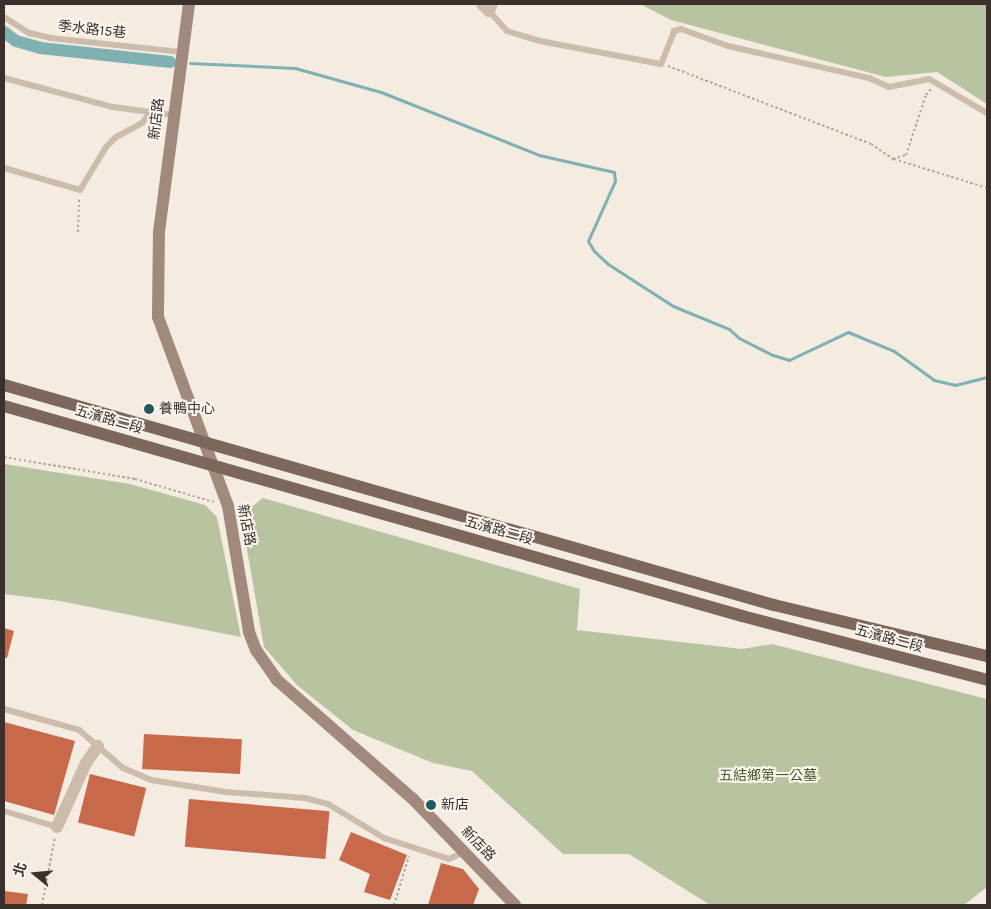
<!DOCTYPE html>
<html>
<head>
<meta charset="utf-8">
<style>
	body { margin:0 }
	#map { position:relative; width:991px; height:909px; overflow:hidden; background:#f4ebe1; font-family:Karla,"Noto Sans TC",sans-serif }
	div>[style] { position:absolute }
	.green>* { inset:0; background:#b8c4a0 }
	.stream>* { height:3px; margin:-1.5px; padding:0 1.5px; transform-origin:1.5px; border-radius:1.5px; background:#7fb0b2 }
	.canal>* { height:12px; margin:-6px; padding:0 6px; transform-origin:6px; border-radius:6px; background:#7fb0b2 }
	.building>* { inset:0; background:#c8694b; transform-origin:0 0 }
	.path>* { height:2px; margin-top:-1px; transform-origin:0; background:repeating-linear-gradient(90deg,#b9a596 0 2.5px,transparent 0 5px) }
	.lane>* { height:6px; margin:-3px; padding:0 3px; transform-origin:3px; border-radius:3px; background:#cdbbac }
	.street>* { height:12px; margin:-6px; padding:0 6px; transform-origin:6px; border-radius:6px; background:#cdbbac }
	.secondary>* { height:12px; margin:-6px; padding:0 6px; transform-origin:6px; border-radius:6px; background:#a18a7d }
	.primary>* { height:12px; margin:-6px; padding:0 6px; transform-origin:6px; border-radius:6px; background:#7d675c }
	.dots>* { width:14px; height:14px; translate:-50% -50%; box-sizing:border-box; border:2px solid #fbf5ee; border-radius:50% }
	span { translate:-50% -50%; white-space:nowrap; text-align:center; line-height:1.15; -webkit-text-stroke:4px #fbf5ee; paint-order:stroke }
	.street-label { font-size:14px; color:#3b302b }
	.poi-label { font-size:14px; color:#3b302b }
	.left { translate:0 -50%; text-align:left }
	.park-label { font-size:14px; color:#4a5a2e }
	.frame { position:absolute; inset:0; border:5px solid #3b302b; pointer-events:none }
	.north { position:absolute; left:10px; top:849px; width:50px; height:50px; -webkit-text-stroke:4px #fbf5ee; paint-order:stroke; rotate:287deg; font-size:14px; font-weight:700; line-height:20px; text-align:center; color:#3b302b }
	.north::after { content:''; display:block; margin:auto; width:18px; height:22px; background:#3b302b; clip-path:polygon(50% 0,100% 100%,50% 72%,0 100%) }
</style>
</head>
<body>
<div id="map">
	<div class="green">
		<i style="clip-path:polygon(640px 4px,987px 4px,987px 104px,937px 72px,886px 77px,671px 20px)"></i>
		<i style="clip-path:polygon(4px 464px,130px 484px,205px 505px,217px 517px,241px 637px,60px 601px,4px 594px)"></i>
		<i style="clip-path:polygon(263px 498px,580px 589px,577px 630px,742px 649px,772px 644px,987px 699px,987px 887px,964px 905px,710px 905px,629px 854px,563px 854px,472px 771px,433px 763px,353px 730px,297px 685px,264px 647px,241px 515px)"></i>
	</div>
	<div class="stream">
		<i style="left:190px;top:63px;width:105px;rotate:2.7deg"></i>
		<i style="left:295px;top:68px;width:89px;rotate:15.6deg"></i>
		<i style="left:381px;top:92px;width:170px;rotate:21.7deg"></i>
		<i style="left:539px;top:155px;width:77px;rotate:12.8deg"></i>
		<i style="left:614px;top:172px;width:9px;rotate:84deg"></i>
		<i style="left:615px;top:181px;width:66px;rotate:114.2deg"></i>
		<i style="left:588px;top:241px;width:12px;rotate:59deg"></i>
		<i style="left:594px;top:251px;width:19px;rotate:43deg"></i>
		<i style="left:608px;top:264px;width:77px;rotate:32.9deg"></i>
		<i style="left:673px;top:306px;width:61px;rotate:22.3deg"></i>
		<i style="left:729px;top:329px;width:13px;rotate:42deg"></i>
		<i style="left:739px;top:338px;width:38px;rotate:27deg"></i>
		<i style="left:773px;top:355px;width:17px;rotate:17deg"></i>
		<i style="left:789px;top:360px;width:65px;rotate:-25.4deg"></i>
		<i style="left:848px;top:332px;width:50px;rotate:22.4deg"></i>
		<i style="left:894px;top:351px;width:49px;rotate:35.9deg"></i>
		<i style="left:934px;top:380px;width:22px;rotate:13deg"></i>
		<i style="left:955px;top:385px;width:33px;rotate:-14deg"></i>
	</div>
	<div class="canal">
		<i style="left:4px;top:32px;width:15px;rotate:37deg"></i>
		<i style="left:16px;top:41px;width:25px;rotate:16deg"></i>
		<i style="left:40px;top:48px;width:131px;rotate:6.1deg"></i>
	</div>
	<div class="building">
		<i style="clip-path:polygon(4px 628px,14px 631px,7px 658px,4px 658px)"></i>
		<i style="clip-path:polygon(4px 722px,75px 741px,54px 815px,4px 801px)"></i>
		<i style="left:144px;top:734px;width:98px;height:35px;rotate:3deg"></i>
		<i style="left:90px;top:774px;width:58px;height:50px;rotate:14deg"></i>
		<i style="left:189px;top:799px;width:141px;height:48px;rotate:5deg"></i>
		<i style="clip-path:polygon(351px 832px,407px 855px,390px 900px,364px 892px,370px 874px,339px 860px)"></i>
		<i style="clip-path:polygon(441px 863px,463px 869px,479px 889px,473px 905px,428px 905px)"></i>
		<i style="clip-path:polygon(4px 891px,28px 894px,26px 905px,4px 905px)"></i>
	</div>
	<div class="path">
		<i style="left:668px;top:66px;width:217px;rotate:21deg"></i>
		<i style="left:871px;top:144px;width:27px;rotate:34deg"></i>
		<i style="left:893px;top:159px;width:14px;rotate:-17deg"></i>
		<i style="left:906px;top:155px;width:63px;rotate:-71.6deg"></i>
		<i style="left:926px;top:95px;width:8px;rotate:-50deg"></i>
		<i style="left:894px;top:159px;width:97px;rotate:17.3deg"></i>
		<i style="left:78px;top:232px;width:35px;rotate:-88deg"></i>
		<i style="left:4px;top:457px;width:133px;rotate:9.5deg"></i>
		<i style="left:135px;top:479px;width:82px;rotate:16.2deg"></i>
		<i style="left:42px;top:905px;width:69px;rotate:-79.2deg"></i>
		<i style="left:394px;top:905px;width:51px;rotate:-73deg"></i>
	</div>
	<div class="lane">
		<i style="left:489px;top:11px;width:27px;rotate:48deg"></i>
		<i style="left:507px;top:31px;width:34px;rotate:17deg"></i>
		<i style="left:540px;top:41px;width:123px;rotate:10.8deg"></i>
		<i style="left:661px;top:64px;width:35px;rotate:-68deg"></i>
		<i style="left:674px;top:31px;width:7px;rotate:-16deg"></i>
		<i style="left:681px;top:29px;width:50px;rotate:19.9deg"></i>
		<i style="left:728px;top:46px;width:145px;rotate:12.8deg"></i>
		<i style="left:869px;top:78px;width:22px;rotate:24deg"></i>
		<i style="left:889px;top:87px;width:41px;rotate:-11.3deg"></i>
		<i style="left:929px;top:79px;width:67px;rotate:30.4deg"></i>
		<i style="left:4px;top:17px;width:30px;rotate:33deg"></i>
		<i style="left:29px;top:33px;width:22px;rotate:13deg"></i>
		<i style="left:50px;top:38px;width:133px;rotate:6.1deg"></i>
		<i style="left:4px;top:78px;width:113px;rotate:14.9deg"></i>
		<i style="left:113px;top:107px;width:60px;rotate:7.7deg"></i>
		<i style="left:4px;top:168px;width:79px;rotate:16.1deg"></i>
		<i style="left:80px;top:190px;width:50px;rotate:-58.8deg"></i>
		<i style="left:106px;top:147px;width:14px;rotate:-45deg"></i>
		<i style="left:116px;top:137px;width:30px;rotate:-28deg"></i>
		<i style="left:142px;top:123px;width:15px;rotate:-53deg"></i>
		<i style="left:4px;top:709px;width:78px;rotate:15.6deg"></i>
		<i style="left:79px;top:730px;width:58px;rotate:40.8deg"></i>
		<i style="left:123px;top:768px;width:30px;rotate:23deg"></i>
		<i style="left:151px;top:780px;width:76px;rotate:9.1deg"></i>
		<i style="left:226px;top:792px;width:79px;rotate:4.3deg"></i>
		<i style="left:305px;top:798px;width:24px;rotate:15deg"></i>
		<i style="left:328px;top:804px;width:66px;rotate:31.3deg"></i>
		<i style="left:384px;top:838px;width:68px;rotate:17.9deg"></i>
		<i style="left:449px;top:859px;width:17px;rotate:-25deg"></i>
		<i style="left:4px;top:811px;width:55px;rotate:16.8deg"></i>
	</div>
	<div class="street">
		<i style="left:482px;top:4px;width:10px;rotate:45deg"></i>
		<i style="left:489px;top:11px;width:8px;rotate:-67deg"></i>
		<i style="left:57px;top:827px;width:70px;rotate:-65.6deg"></i>
		<i style="left:86px;top:763px;width:21px;rotate:-55deg"></i>
	</div>
	<div class="secondary">
		<i style="left:189px;top:4px;width:229px;rotate:97.5deg"></i>
		<i style="left:159px;top:231px;width:86px;rotate:90.7deg"></i>
		<i style="left:158px;top:317px;width:202px;rotate:69.7deg"></i>
		<i style="left:228px;top:506px;width:128px;rotate:80.5deg"></i>
		<i style="left:249px;top:632px;width:19px;rotate:69deg"></i>
		<i style="left:256px;top:650px;width:37px;rotate:55deg"></i>
		<i style="left:277px;top:680px;width:179px;rotate:41.2deg"></i>
		<i style="left:412px;top:798px;width:149px;rotate:46.1deg"></i>
	</div>
	<div class="primary">
		<i style="left:4px;top:385px;width:801px;rotate:15.95deg"></i>
		<i style="left:774px;top:605px;width:219px;rotate:13.5deg"></i>
		<i style="left:4px;top:406px;width:767px;rotate:15.88deg"></i>
		<i style="left:742px;top:616px;width:253px;rotate:14.6deg"></i>
	</div>
	<div class="dots">
		<i style="left:149px;top:409px;background:#1f5a5e"></i>
		<i style="left:431px;top:805px;background:#1f5a5e"></i>
	</div>
	<div class="street-label">
		<span style="left:92px;top:30px;rotate:6deg">季水路15巷</span>
		<span style="left:157px;top:119px;rotate:-83deg">新店路</span>
		<span style="left:109px;top:420px;rotate:16deg">五濱路二段</span>
		<span style="left:246px;top:525px;rotate:79deg">新店路</span>
		<span style="left:499px;top:531px;rotate:16deg">五濱路二段</span>
		<span style="left:889px;top:639px;rotate:15deg">五濱路二段</span>
		<span style="left:478px;top:844px;rotate:46deg">新店路</span>
	</div>
	<div class="poi-label">
		<span class="left" style="left:159px;top:409px">養鴨中心</span>
		<span class="left" style="left:441px;top:805px">新店</span>
	</div>
	<div class="park-label">
		<span style="left:768px;top:776px">五結鄉第一公墓</span>
	</div>
	<div class="frame"></div>
	<div class="north">北</div>
</div>
</body>
</html>
